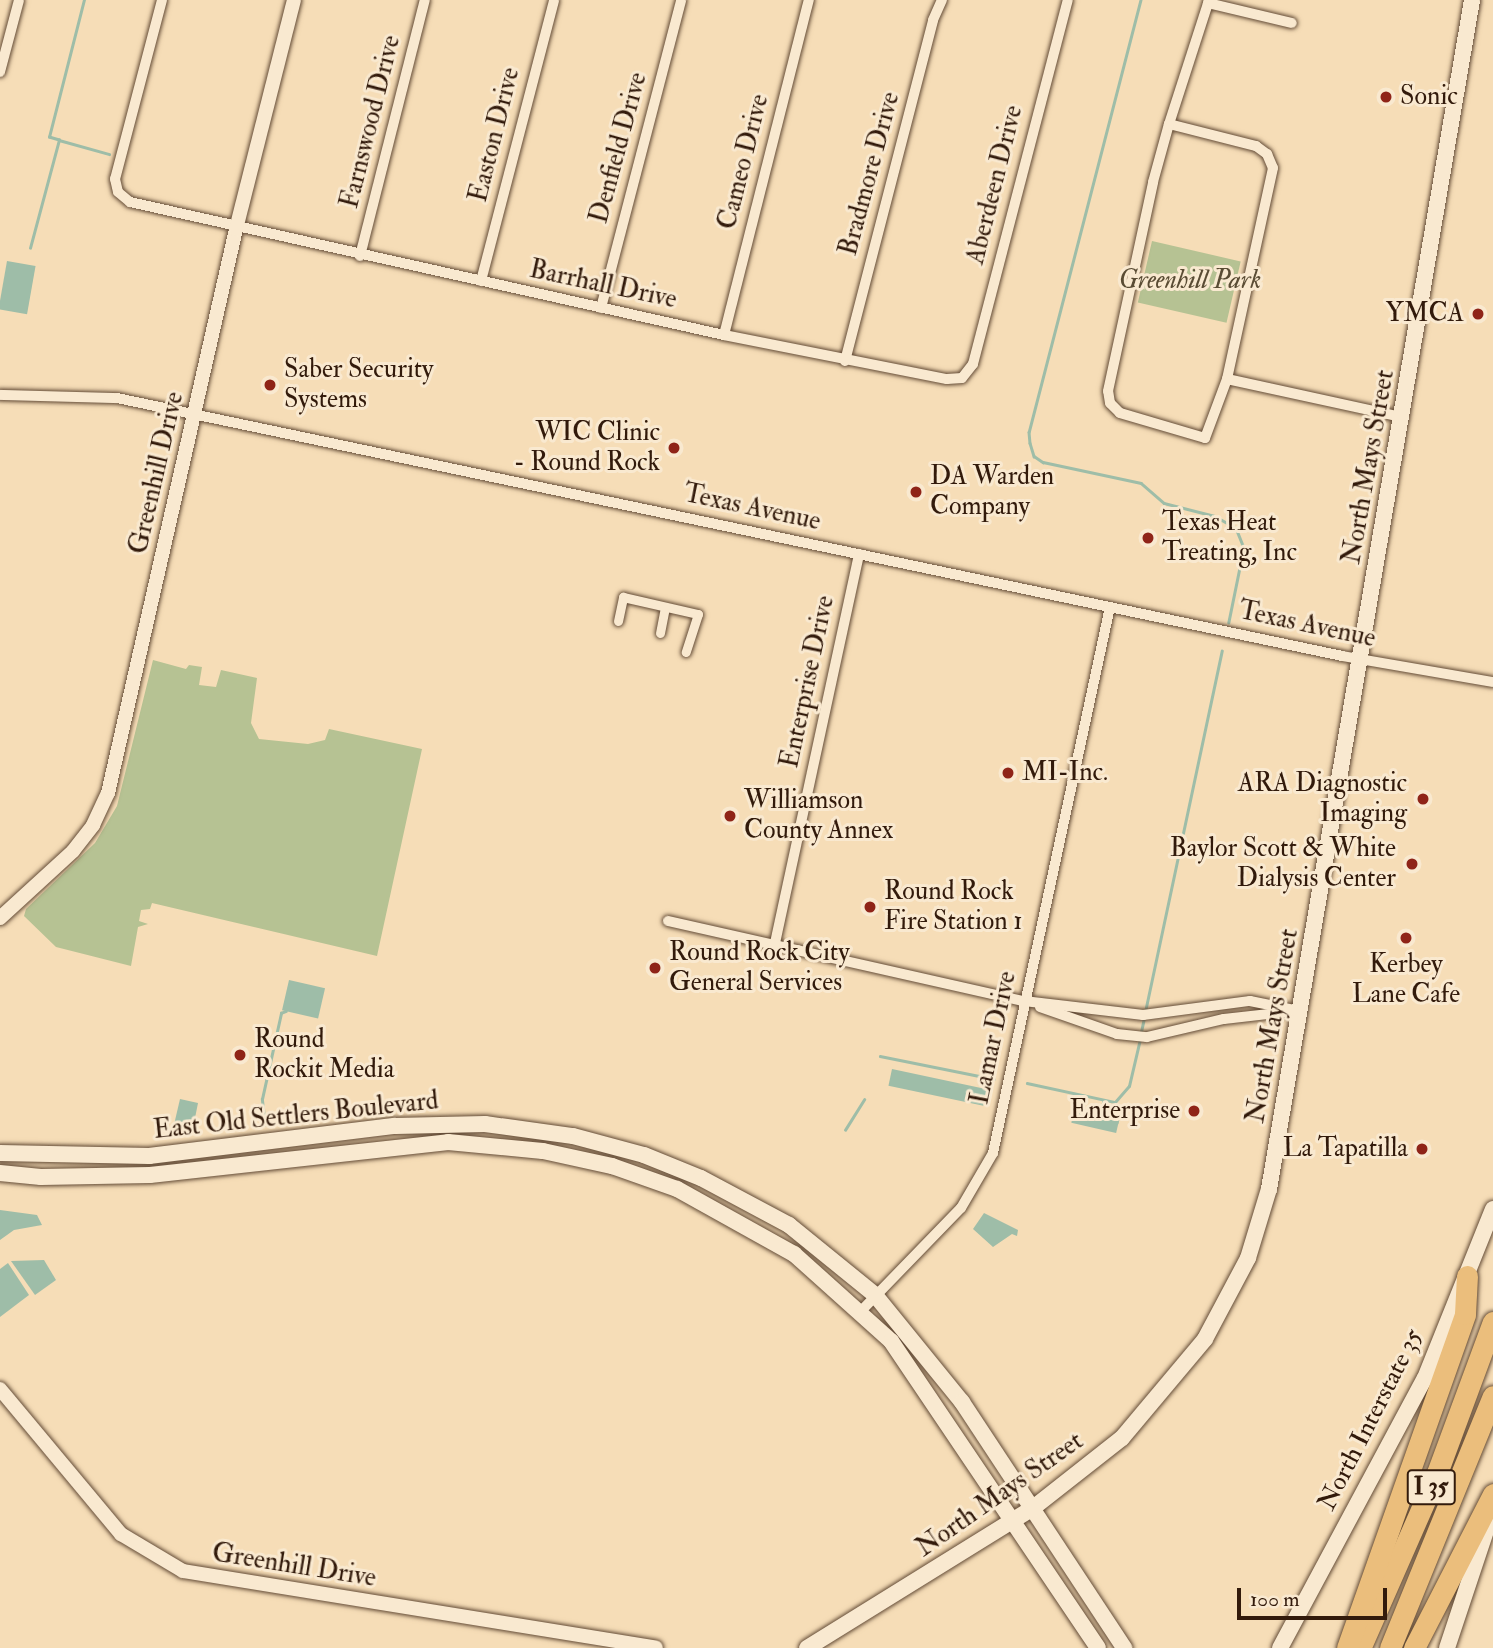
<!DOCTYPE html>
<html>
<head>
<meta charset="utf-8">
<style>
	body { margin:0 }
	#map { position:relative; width:1493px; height:1648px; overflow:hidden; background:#f6ddb7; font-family:"IM FELL Double Pica",serif }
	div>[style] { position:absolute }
	.green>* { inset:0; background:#b6c293; transform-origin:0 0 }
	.water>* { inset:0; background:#9ebda8; transform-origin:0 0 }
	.stream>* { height:2.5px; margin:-1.25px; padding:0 1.25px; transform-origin:1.25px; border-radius:1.25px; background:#9ebda8 }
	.roads { filter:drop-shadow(0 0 2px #634b36) drop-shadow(0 0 2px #634b36) }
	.pedestrian>* { height:9px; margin:-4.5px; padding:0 4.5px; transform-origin:4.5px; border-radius:4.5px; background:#f9e9d0 }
	.minor>* { height:10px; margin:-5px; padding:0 5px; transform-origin:5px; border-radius:5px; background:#f9e9d0 }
	.tertiary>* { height:14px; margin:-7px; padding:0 7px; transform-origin:7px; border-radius:7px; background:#f9e9d0 }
	.secondary>* { height:16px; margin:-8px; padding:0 8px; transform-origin:8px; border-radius:8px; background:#f9e9d0 }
	.motorway>* { height:21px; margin:-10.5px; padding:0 10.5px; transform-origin:10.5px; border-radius:10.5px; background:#ebbe7c }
	.dots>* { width:19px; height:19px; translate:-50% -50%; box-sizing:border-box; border:4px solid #f9e9d0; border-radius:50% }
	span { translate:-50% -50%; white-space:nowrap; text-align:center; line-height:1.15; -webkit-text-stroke:6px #f9e9d0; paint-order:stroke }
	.shield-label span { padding:2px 5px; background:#f9e9d0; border:2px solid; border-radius:5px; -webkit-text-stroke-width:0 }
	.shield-label { font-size:24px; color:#321a0b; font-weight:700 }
	.poi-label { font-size:26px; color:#321a0b }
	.left { translate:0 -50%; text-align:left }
	.right { translate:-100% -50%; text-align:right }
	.street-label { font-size:26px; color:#321a0b }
	.park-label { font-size:26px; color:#5a4c34; font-style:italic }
	.scale { position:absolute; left:1237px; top:1588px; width:150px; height:32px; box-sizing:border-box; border:4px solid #321a0b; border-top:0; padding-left:9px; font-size:21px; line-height:24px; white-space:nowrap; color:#321a0b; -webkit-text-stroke:5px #f9e9d0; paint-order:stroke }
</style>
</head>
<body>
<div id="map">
	<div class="green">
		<i style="left:1152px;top:241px;width:91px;height:63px;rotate:13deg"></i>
		<i style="clip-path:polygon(153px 660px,186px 669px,189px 665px,202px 667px,199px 685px,216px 687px,221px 670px,257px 678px,251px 723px,259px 739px,308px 744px,325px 740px,329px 729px,422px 749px,377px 956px,152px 903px,150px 909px,141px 910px,139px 921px,148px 924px,138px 927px,131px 966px,56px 947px,24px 916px,26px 909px,95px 843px,117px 806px)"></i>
	</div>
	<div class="water">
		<i style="left:7px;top:261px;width:29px;height:49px;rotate:10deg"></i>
		<i style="left:289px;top:980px;width:37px;height:31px;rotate:13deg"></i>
		<i style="left:892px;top:1069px;width:97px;height:17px;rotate:12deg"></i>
		<i style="clip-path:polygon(180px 1099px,198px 1103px,193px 1128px,173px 1129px)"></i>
		<i style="left:1074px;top:1111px;width:46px;height:12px;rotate:13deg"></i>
		<i style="clip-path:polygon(0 1210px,37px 1215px,42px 1225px,14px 1230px,0 1240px)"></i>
		<i style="clip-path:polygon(984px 1213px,1018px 1230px,1017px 1236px,1012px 1234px,993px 1247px,973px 1229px)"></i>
		<i style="clip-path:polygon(44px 1260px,56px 1280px,35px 1295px,11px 1261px)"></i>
		<i style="clip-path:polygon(8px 1263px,29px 1295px,0 1317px,0 1269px)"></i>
	</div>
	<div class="stream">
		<i style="left:1141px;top:0;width:446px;rotate:104.5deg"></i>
		<i style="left:1029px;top:432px;width:11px;rotate:85deg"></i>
		<i style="left:1030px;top:443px;width:14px;rotate:73deg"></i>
		<i style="left:1034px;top:456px;width:11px;rotate:34deg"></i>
		<i style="left:1043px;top:462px;width:100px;rotate:12.1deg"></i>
		<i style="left:1141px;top:483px;width:30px;rotate:41deg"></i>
		<i style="left:1164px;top:503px;width:53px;rotate:14.3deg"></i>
		<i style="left:1215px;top:516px;width:24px;rotate:30deg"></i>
		<i style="left:1236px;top:528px;width:22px;rotate:68deg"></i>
		<i style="left:1244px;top:548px;width:76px;rotate:101.5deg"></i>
		<i style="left:59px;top:140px;width:52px;rotate:15.6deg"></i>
		<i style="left:30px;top:248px;width:112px;rotate:-75deg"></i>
		<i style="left:59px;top:140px;width:10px;rotate:-163deg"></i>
		<i style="left:49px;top:137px;width:141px;rotate:-75.7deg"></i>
		<i style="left:1145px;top:1012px;width:369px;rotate:-78deg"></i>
		<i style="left:1141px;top:1032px;width:14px;rotate:-78deg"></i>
		<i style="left:880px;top:1056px;width:116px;rotate:11.4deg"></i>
		<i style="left:1027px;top:1083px;width:90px;rotate:12.2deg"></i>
		<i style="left:1115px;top:1102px;width:21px;rotate:-49deg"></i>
		<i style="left:1129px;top:1086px;width:48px;rotate:-76.8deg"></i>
		<i style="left:1104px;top:1100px;width:10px;rotate:101deg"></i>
		<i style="left:1102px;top:1110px;width:18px;rotate:19deg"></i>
		<i style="left:1119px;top:1116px;width:7px;rotate:106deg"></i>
		<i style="left:265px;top:1125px;width:26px;rotate:-97deg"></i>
		<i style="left:262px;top:1099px;width:88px;rotate:-77.5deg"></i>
		<i style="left:281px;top:1013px;width:5px;rotate:-22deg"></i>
		<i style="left:845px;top:1130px;width:36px;rotate:-58deg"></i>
	</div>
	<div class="roads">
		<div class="pedestrian">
			<i style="left:618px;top:621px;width:25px;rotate:-78deg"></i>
			<i style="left:623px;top:597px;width:77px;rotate:12.8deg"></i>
			<i style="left:698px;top:614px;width:40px;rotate:108deg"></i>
			<i style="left:660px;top:633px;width:26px;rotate:-79deg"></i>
		</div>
		<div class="minor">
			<i style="left:162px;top:0;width:185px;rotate:104.7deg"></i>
			<i style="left:115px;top:179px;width:13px;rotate:77deg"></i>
			<i style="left:118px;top:192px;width:16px;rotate:40deg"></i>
			<i style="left:130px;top:202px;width:609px;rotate:12.62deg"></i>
			<i style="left:724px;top:335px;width:227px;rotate:11.2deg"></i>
			<i style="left:947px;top:379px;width:15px;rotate:-4deg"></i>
			<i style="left:962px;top:378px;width:18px;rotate:-52deg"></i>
			<i style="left:973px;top:364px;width:376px;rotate:-75.4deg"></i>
			<i style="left:1208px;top:3px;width:86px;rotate:13.4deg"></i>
			<i style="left:0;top:72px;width:74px;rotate:-75.2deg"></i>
			<i style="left:1169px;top:124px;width:90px;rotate:14.2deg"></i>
			<i style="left:1256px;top:146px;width:14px;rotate:36deg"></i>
			<i style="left:1267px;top:154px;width:15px;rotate:67deg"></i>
			<i style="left:1273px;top:168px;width:216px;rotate:102.3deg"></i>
			<i style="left:1227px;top:379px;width:63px;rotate:110.4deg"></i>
			<i style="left:1205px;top:438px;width:89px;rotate:-163.6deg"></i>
			<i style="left:1120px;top:413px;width:14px;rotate:-135deg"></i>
			<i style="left:1110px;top:403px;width:12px;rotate:-99deg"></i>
			<i style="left:1108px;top:391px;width:214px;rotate:-77.8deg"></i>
			<i style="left:1153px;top:182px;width:60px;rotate:-74.6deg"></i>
			<i style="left:1169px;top:124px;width:130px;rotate:-72.1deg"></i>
			<i style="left:360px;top:256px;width:264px;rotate:-75.8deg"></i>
			<i style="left:481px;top:281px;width:290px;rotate:-75.4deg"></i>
			<i style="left:601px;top:308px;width:318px;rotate:-75.4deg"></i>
			<i style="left:724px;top:335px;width:346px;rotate:-75.8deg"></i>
			<i style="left:845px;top:361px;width:352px;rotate:-75.5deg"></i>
			<i style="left:933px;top:20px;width:22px;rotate:-66deg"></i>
			<i style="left:1227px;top:379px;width:179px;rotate:12.3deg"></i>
			<i style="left:0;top:395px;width:117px;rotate:1.5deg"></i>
			<i style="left:117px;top:398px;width:1252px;rotate:11.89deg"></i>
			<i style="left:1342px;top:656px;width:153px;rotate:9.8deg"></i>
			<i style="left:668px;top:921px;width:365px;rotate:12.7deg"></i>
			<i style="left:1024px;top:1001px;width:120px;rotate:6.7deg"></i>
			<i style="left:1143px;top:1015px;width:108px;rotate:-7.5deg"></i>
			<i style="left:1250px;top:1001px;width:50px;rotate:11.5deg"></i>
			<i style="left:775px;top:943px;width:398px;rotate:-77.8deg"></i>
			<i style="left:1040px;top:1007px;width:82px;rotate:19.3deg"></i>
			<i style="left:1117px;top:1034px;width:30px;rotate:6deg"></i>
			<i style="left:1147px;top:1037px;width:79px;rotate:-13.2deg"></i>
			<i style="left:1224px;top:1019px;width:61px;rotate:-6.5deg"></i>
			<i style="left:862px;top:1310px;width:142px;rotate:-45.9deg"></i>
			<i style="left:961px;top:1208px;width:64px;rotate:-59.8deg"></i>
			<i style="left:993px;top:1153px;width:558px;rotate:-77.91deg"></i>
		</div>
		<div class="tertiary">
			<i style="left:0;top:918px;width:99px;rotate:-42.5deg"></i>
			<i style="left:73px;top:851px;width:33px;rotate:-52deg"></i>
			<i style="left:93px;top:825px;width:35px;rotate:-65deg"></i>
			<i style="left:108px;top:793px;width:578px;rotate:-77.21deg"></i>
			<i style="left:236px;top:229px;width:236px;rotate:-75.8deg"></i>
			<i style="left:0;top:1389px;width:189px;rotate:50.2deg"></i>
			<i style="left:121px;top:1534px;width:72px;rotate:30.8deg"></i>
			<i style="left:183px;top:1571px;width:479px;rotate:9.2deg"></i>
		</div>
		<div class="secondary">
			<i style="left:0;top:1153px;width:149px;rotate:1.2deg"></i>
			<i style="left:149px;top:1156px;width:248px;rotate:-7deg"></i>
			<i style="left:395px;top:1126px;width:90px;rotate:-1.3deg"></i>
			<i style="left:485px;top:1124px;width:89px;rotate:7.8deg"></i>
			<i style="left:573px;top:1136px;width:73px;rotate:15deg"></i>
			<i style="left:644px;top:1155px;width:61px;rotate:22deg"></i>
			<i style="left:701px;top:1178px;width:100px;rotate:28.1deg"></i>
			<i style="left:789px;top:1225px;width:111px;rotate:39.1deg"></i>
			<i style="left:875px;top:1295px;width:138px;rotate:50.9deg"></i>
			<i style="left:962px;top:1402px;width:295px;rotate:56.6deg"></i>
			<i style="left:0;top:1173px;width:41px;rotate:5.6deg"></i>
			<i style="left:41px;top:1177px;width:109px;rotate:-1.1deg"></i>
			<i style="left:150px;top:1175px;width:300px;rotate:-6.3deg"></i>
			<i style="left:448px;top:1142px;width:95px;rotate:5.4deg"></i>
			<i style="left:543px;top:1151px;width:71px;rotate:12.3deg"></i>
			<i style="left:612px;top:1166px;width:69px;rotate:19.5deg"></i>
			<i style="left:677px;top:1189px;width:134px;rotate:29.1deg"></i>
			<i style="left:794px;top:1254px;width:130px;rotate:41.9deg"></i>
			<i style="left:891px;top:1341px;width:370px;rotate:56deg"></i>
			<i style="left:807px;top:1648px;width:266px;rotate:-31.8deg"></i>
			<i style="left:1033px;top:1508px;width:113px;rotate:-38.2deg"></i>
			<i style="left:1122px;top:1438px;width:129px;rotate:-50deg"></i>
			<i style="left:1205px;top:1339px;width:92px;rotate:-62deg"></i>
			<i style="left:1248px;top:1258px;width:72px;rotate:-73.1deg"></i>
			<i style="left:1269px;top:1189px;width:1206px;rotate:-80.31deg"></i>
			<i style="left:1280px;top:1648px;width:306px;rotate:-61.8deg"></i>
			<i style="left:1425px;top:1378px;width:182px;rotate:-68.1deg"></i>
			<i style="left:1447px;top:1648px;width:145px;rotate:-71.6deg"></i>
		</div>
		<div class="motorway">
			<i style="left:1362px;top:1644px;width:187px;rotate:-66.3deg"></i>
			<i style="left:1437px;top:1473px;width:161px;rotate:-69.7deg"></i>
			<i style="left:1347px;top:1648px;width:354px;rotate:-70.5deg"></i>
			<i style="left:1465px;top:1314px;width:38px;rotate:-87deg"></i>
			<i style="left:1390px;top:1648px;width:272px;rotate:-67.8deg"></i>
			<i style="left:1414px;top:1648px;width:173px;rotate:-62.8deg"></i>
		</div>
	</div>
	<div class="dots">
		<i style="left:1386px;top:97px;background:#8f2418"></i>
		<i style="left:1478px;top:314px;background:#8f2418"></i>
		<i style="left:270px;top:385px;background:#8f2418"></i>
		<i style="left:674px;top:448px;background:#8f2418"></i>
		<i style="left:916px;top:492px;background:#8f2418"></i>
		<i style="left:1148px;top:538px;background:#8f2418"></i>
		<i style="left:1008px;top:773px;background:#8f2418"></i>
		<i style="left:1423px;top:799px;background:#8f2418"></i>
		<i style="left:730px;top:816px;background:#8f2418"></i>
		<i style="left:1412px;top:864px;background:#8f2418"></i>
		<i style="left:870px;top:907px;background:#8f2418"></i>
		<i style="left:1406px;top:938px;background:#8f2418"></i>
		<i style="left:655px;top:968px;background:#8f2418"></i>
		<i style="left:240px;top:1055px;background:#8f2418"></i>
		<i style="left:1194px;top:1111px;background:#8f2418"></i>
		<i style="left:1422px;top:1149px;background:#8f2418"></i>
	</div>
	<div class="shield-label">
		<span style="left:1431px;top:1487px">I 35</span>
	</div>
	<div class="poi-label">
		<span class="left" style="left:1400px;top:97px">Sonic</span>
		<span class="right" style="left:1464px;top:314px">YMCA</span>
		<span class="left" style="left:284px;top:385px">Saber Security<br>Systems</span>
		<span class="right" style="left:660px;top:448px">WIC Clinic<br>- Round Rock</span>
		<span class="left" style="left:930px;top:492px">DA Warden<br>Company</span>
		<span class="left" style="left:1162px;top:538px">Texas Heat<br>Treating, Inc</span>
		<span class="left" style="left:1022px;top:773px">MI-Inc.</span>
		<span class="right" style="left:1407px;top:799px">ARA Diagnostic<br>Imaging</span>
		<span class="left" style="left:744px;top:816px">Williamson<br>County Annex</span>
		<span class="right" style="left:1396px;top:864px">Baylor Scott &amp; White<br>Dialysis Center</span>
		<span class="left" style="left:884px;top:907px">Round Rock<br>Fire Station 1</span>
		<span class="left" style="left:669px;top:968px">Round Rock City<br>General Services</span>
		<span style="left:1406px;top:980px">Kerbey<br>Lane Cafe</span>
		<span class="left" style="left:254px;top:1055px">Round<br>Rockit Media</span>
		<span class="right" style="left:1180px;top:1111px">Enterprise</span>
		<span class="right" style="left:1408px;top:1149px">La Tapatilla</span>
	</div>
	<div class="street-label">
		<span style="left:371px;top:122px;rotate:-76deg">Farnswood Drive</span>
		<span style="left:495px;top:135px;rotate:-76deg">Easton Drive</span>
		<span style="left:619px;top:148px;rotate:-75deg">Denfield Drive</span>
		<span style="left:744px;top:162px;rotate:-76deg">Cameo Drive</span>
		<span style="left:870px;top:174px;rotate:-75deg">Bradmore Drive</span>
		<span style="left:995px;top:185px;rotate:-76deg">Aberdeen Drive</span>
		<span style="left:603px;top:285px;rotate:12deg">Barrhall Drive</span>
		<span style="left:1369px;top:467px;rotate:-80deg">North Mays Street</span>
		<span style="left:157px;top:473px;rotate:-77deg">Greenhill Drive</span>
		<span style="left:752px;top:508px;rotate:12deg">Texas Avenue</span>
		<span style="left:1307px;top:625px;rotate:12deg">Texas Avenue</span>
		<span style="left:808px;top:682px;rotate:-78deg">Enterprise Drive</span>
		<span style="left:1273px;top:1026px;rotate:-80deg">North Mays Street</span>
		<span style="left:994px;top:1038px;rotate:-78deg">Lamar Drive</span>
		<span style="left:296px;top:1116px;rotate:-6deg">East Old Settlers Boulevard</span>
		<span style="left:1371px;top:1420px;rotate:-63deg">North Interstate 35</span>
		<span style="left:1000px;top:1495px;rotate:-35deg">North Mays Street</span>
		<span style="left:294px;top:1566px;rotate:9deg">Greenhill Drive</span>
	</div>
	<div class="park-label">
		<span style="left:1190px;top:281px">Greenhill Park</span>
	</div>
	<div class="scale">100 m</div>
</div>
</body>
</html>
